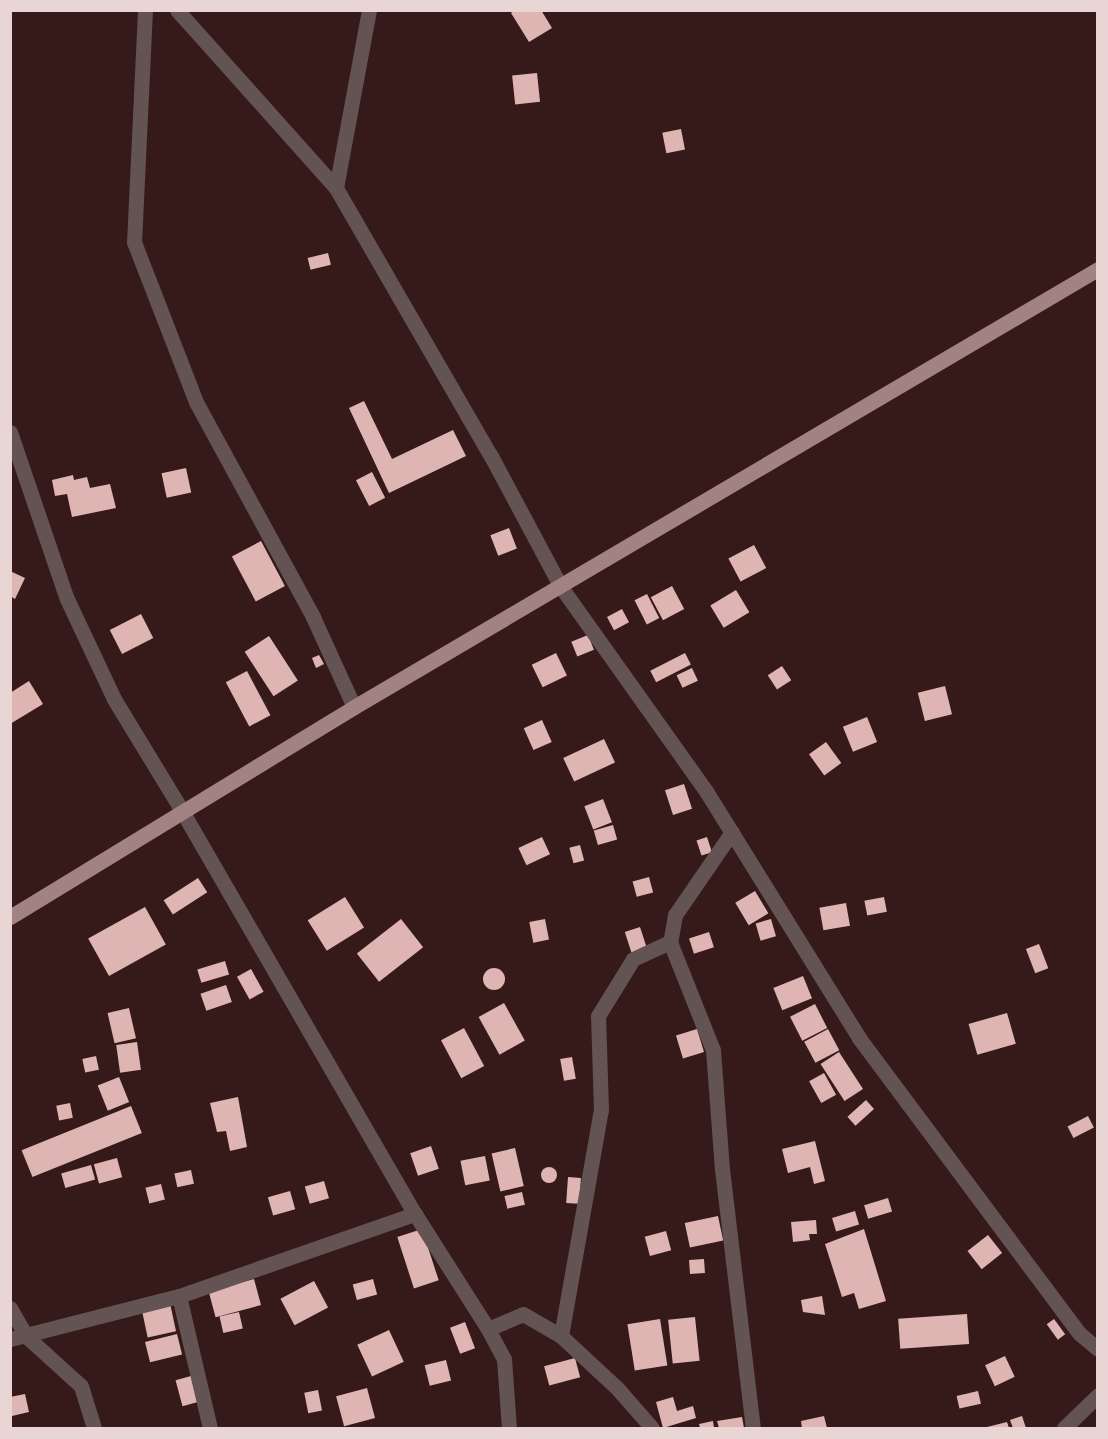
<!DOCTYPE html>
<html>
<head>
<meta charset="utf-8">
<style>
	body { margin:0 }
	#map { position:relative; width:1108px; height:1439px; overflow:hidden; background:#361a1a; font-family:"PT Serif",serif }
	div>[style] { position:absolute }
	.building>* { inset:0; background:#dfb5b4; transform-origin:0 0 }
	.round { border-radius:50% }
	.minor>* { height:15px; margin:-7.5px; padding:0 7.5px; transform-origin:7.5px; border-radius:7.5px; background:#635353 }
	.major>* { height:15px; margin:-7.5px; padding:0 7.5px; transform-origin:7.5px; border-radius:7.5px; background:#a38282 }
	span { translate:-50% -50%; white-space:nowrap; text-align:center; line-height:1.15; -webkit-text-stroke:6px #150909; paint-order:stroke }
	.frame { position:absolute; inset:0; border:12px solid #e9d5d4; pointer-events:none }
</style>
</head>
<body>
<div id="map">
	<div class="building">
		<i style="clip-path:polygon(515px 10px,541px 10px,552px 28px,529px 42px,511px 13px)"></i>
		<i style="left:537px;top:73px;width:29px;height:25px;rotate:84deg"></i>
		<i style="left:681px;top:129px;width:21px;height:19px;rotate:79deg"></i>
		<i style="left:328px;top:253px;width:12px;height:21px;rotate:76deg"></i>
		<i style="clip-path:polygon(364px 401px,392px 459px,453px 430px,466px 456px,389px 493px,349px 408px)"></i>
		<i style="left:186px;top:468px;width:25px;height:25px;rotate:78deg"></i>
		<i style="left:372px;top:472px;width:29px;height:18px;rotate:63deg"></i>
		<i style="clip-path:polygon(73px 475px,74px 480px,87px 477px,90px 488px,110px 484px,116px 508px,72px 517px,67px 494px,55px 496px,52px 480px)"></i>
		<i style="left:509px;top:528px;width:22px;height:20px;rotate:69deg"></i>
		<i style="left:261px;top:541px;width:51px;height:33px;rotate:62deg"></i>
		<i style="left:754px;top:545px;width:26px;height:29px;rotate:62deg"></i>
		<i style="clip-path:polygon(10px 571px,25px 578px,15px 599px,10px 596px)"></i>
		<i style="left:672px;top:586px;width:26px;height:24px;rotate:62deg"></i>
		<i style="left:736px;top:590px;width:26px;height:30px;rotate:59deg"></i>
		<i style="left:647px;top:594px;width:27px;height:14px;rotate:63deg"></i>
		<i style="left:622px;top:609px;width:15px;height:17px;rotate:62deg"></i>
		<i style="left:141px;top:614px;width:27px;height:35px;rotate:63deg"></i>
		<i style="left:588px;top:635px;width:16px;height:18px;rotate:68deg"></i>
		<i style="left:269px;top:636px;width:53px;height:29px;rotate:57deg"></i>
		<i style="left:556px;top:653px;width:25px;height:27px;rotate:64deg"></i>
		<i style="left:685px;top:653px;width:13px;height:39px;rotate:63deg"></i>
		<i style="clip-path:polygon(319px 655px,324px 664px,316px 668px,312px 658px)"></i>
		<i style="left:782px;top:666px;width:17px;height:17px;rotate:57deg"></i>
		<i style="left:692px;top:668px;width:14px;height:17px;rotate:65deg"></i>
		<i style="left:247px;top:671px;width:50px;height:24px;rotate:62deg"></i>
		<i style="clip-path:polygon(29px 681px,43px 704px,10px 724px,10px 693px)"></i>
		<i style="left:945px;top:686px;width:29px;height:28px;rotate:76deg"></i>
		<i style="left:867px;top:717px;width:27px;height:26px;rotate:68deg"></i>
		<i style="left:542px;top:720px;width:24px;height:20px;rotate:66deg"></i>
		<i style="left:604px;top:739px;width:26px;height:45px;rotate:65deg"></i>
		<i style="left:826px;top:742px;width:26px;height:21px;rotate:54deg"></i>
		<i style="left:684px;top:784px;width:26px;height:20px;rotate:72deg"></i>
		<i style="left:603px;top:799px;width:25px;height:20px;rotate:69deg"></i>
		<i style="left:613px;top:825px;width:15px;height:20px;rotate:74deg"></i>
		<i style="left:542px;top:837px;width:19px;height:26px;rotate:65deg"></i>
		<i style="left:707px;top:837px;width:16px;height:11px;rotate:72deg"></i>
		<i style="left:580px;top:845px;width:16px;height:11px;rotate:75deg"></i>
		<i style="left:649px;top:877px;width:16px;height:17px;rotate:75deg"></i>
		<i style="left:198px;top:878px;width:17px;height:41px;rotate:57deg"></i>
		<i style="left:755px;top:891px;width:26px;height:23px;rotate:59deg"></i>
		<i style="left:345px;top:897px;width:36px;height:44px;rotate:58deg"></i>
		<i style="left:884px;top:897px;width:15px;height:20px;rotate:79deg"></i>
		<i style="left:846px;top:903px;width:23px;height:27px;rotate:80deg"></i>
		<i style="left:145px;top:907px;width:43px;height:65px;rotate:61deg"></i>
		<i style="left:401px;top:919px;width:36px;height:56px;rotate:52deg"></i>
		<i style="left:545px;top:919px;width:21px;height:16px;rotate:79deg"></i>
		<i style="left:771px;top:919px;width:18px;height:16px;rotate:74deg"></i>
		<i style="left:640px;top:927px;width:23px;height:16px;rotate:72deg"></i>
		<i style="left:709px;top:932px;width:16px;height:21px;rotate:72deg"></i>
		<i style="left:1039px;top:944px;width:26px;height:14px;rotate:69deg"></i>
		<i style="left:225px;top:961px;width:14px;height:29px;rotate:73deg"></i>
		<i class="round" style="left:483px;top:968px;width:22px;height:22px"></i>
		<i style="left:251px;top:969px;width:26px;height:16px;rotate:61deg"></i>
		<i style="left:803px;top:976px;width:24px;height:32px;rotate:68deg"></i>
		<i style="left:226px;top:985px;width:18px;height:27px;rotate:71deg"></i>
		<i style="left:504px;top:1003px;width:43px;height:29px;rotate:61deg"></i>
		<i style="left:815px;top:1004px;width:27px;height:28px;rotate:63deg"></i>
		<i style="left:129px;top:1008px;width:31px;height:22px;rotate:77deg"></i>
		<i style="left:1007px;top:1013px;width:32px;height:40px;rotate:74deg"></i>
		<i style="left:464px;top:1028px;width:43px;height:26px;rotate:62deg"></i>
		<i style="left:697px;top:1029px;width:24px;height:22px;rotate:73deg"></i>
		<i style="left:828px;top:1029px;width:24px;height:27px;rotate:62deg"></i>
		<i style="left:137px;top:1042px;width:28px;height:21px;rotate:82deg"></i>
		<i style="left:839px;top:1052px;width:44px;height:22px;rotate:57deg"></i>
		<i style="left:96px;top:1056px;width:14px;height:14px;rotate:78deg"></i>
		<i style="left:572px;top:1057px;width:22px;height:12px;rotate:80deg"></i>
		<i style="left:824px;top:1073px;width:25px;height:17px;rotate:61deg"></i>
		<i style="left:119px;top:1077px;width:27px;height:23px;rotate:68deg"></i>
		<i style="clip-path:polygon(238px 1097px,247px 1147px,230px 1151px,226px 1131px,217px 1132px,210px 1103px)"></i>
		<i style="left:866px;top:1100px;width:12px;height:25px;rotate:48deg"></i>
		<i style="left:70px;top:1103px;width:15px;height:14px;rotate:79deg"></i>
		<i style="left:131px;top:1106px;width:29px;height:118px;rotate:68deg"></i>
		<i style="left:1088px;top:1116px;width:13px;height:23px;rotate:63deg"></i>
		<i style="clip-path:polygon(815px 1141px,825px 1181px,814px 1184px,810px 1167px,788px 1173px,782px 1149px)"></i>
		<i style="left:431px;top:1146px;width:24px;height:22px;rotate:71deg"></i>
		<i style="left:515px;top:1148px;width:39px;height:24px;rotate:77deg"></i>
		<i style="left:485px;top:1156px;width:25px;height:25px;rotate:79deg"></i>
		<i style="left:117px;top:1158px;width:20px;height:24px;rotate:75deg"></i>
		<i style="left:91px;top:1165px;width:15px;height:31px;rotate:74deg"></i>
		<i class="round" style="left:541px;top:1167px;width:16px;height:16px"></i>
		<i style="left:191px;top:1170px;width:14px;height:17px;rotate:78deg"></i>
		<i style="left:568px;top:1177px;width:13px;height:26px;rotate:4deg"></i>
		<i style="left:324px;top:1181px;width:18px;height:20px;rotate:74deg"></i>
		<i style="left:161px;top:1184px;width:16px;height:16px;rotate:76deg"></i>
		<i style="left:290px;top:1191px;width:19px;height:23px;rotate:74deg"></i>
		<i style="left:522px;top:1192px;width:13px;height:18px;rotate:77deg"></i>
		<i style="left:888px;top:1198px;width:14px;height:25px;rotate:73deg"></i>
		<i style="left:855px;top:1211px;width:14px;height:24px;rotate:73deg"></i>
		<i style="left:718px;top:1216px;width:25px;height:34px;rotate:78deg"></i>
		<i style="clip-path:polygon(816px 1220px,817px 1234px,809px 1234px,810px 1240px,793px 1242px,791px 1222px)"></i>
		<i style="left:422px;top:1229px;width:54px;height:26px;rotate:72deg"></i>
		<i style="clip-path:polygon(864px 1229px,886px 1301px,859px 1309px,854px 1293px,842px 1297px,825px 1244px)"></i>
		<i style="left:666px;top:1231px;width:20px;height:22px;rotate:75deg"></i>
		<i style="left:988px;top:1235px;width:23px;height:26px;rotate:52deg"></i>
		<i style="left:704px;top:1259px;width:14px;height:15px;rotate:86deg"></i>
		<i style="left:254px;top:1279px;width:27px;height:47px;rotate:75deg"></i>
		<i style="left:373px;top:1279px;width:16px;height:21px;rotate:75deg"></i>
		<i style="left:314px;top:1281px;width:30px;height:38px;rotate:62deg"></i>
		<i style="clip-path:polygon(822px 1296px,825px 1315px,803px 1312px,801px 1300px)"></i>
		<i style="left:170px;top:1303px;width:29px;height:29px;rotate:78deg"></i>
		<i style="left:239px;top:1312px;width:17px;height:20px;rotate:77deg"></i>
		<i style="left:967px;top:1314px;width:30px;height:69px;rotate:86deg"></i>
		<i style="left:695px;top:1317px;width:44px;height:27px;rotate:84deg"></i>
		<i style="left:660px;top:1319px;width:47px;height:33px;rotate:81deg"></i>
		<i style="left:1054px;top:1319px;width:19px;height:9px;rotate:54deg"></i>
		<i style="left:465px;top:1322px;width:28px;height:16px;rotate:69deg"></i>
		<i style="left:389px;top:1330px;width:35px;height:35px;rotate:65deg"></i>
		<i style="left:177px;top:1334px;width:21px;height:33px;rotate:76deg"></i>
		<i style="left:1005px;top:1356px;width:23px;height:22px;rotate:65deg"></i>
		<i style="left:575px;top:1358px;width:20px;height:32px;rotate:75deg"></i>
		<i style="left:446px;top:1360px;width:21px;height:22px;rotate:76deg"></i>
		<i style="left:191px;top:1376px;width:27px;height:16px;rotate:75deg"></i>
		<i style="left:367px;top:1388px;width:31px;height:32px;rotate:75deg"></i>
		<i style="left:318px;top:1390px;width:21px;height:14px;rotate:79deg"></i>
		<i style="left:978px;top:1391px;width:13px;height:22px;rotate:77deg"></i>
		<i style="clip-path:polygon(25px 1394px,29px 1412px,12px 1416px,10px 1397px)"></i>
		<i style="clip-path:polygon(673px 1397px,677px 1411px,693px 1406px,696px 1418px,663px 1428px,656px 1402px)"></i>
		<i style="clip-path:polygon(824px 1416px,827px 1428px,802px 1428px,801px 1421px)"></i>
		<i style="clip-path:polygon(1022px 1416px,1026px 1428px,1013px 1428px,1010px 1420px)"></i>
		<i style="clip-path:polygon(742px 1417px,744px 1428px,719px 1428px,717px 1421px)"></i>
		<i style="clip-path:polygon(713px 1421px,714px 1428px,700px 1428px,699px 1424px)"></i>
		<i style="clip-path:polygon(1007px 1422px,1009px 1428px,987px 1428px,987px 1427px)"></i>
	</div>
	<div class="minor">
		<i style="left:145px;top:10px;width:232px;rotate:92.7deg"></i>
		<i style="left:134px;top:242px;width:172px;rotate:68.8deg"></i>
		<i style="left:196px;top:402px;width:245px;rotate:61.4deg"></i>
		<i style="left:313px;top:617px;width:99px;rotate:65.5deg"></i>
		<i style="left:177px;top:10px;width:239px;rotate:48.2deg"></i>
		<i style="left:336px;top:188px;width:310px;rotate:60deg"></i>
		<i style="left:491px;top:456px;width:149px;rotate:61.9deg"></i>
		<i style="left:561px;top:587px;width:250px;rotate:54.6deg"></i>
		<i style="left:706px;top:791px;width:291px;rotate:58.2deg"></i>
		<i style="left:859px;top:1038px;width:369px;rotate:53.3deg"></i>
		<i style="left:1080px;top:1334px;width:23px;rotate:40deg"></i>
		<i style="left:336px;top:188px;width:181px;rotate:-79.5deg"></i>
		<i style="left:10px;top:432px;width:176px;rotate:71.2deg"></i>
		<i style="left:67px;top:599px;width:110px;rotate:64.8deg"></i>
		<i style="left:114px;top:699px;width:131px;rotate:58.7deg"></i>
		<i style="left:182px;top:811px;width:466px;rotate:60deg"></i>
		<i style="left:415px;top:1214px;width:136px;rotate:57.6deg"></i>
		<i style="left:488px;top:1329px;width:34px;rotate:62deg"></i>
		<i style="left:504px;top:1359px;width:69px;rotate:85.9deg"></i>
		<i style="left:732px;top:832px;width:101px;rotate:124.5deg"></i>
		<i style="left:675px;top:915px;width:27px;rotate:100deg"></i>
		<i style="left:670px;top:942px;width:116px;rotate:68.3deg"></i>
		<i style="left:713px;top:1050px;width:119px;rotate:85.7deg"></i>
		<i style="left:722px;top:1169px;width:261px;rotate:83.2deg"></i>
		<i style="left:179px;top:1296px;width:136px;rotate:76.8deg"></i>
		<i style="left:10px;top:1308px;width:32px;rotate:60deg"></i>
		<i style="left:26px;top:1336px;width:74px;rotate:42.3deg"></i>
		<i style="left:81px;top:1386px;width:44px;rotate:72.8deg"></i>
		<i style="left:488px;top:1329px;width:38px;rotate:-23deg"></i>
		<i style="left:523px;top:1314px;width:44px;rotate:30.1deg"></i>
		<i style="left:561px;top:1336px;width:76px;rotate:42.9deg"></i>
		<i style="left:617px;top:1388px;width:53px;rotate:48.8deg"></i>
		<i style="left:561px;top:1336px;width:230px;rotate:-80deg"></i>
		<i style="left:601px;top:1110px;width:94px;rotate:-91.8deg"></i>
		<i style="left:598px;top:1016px;width:67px;rotate:-58.4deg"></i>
		<i style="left:633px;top:959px;width:41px;rotate:-24.7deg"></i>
		<i style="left:10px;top:1339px;width:174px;rotate:-14.3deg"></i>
		<i style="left:179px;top:1296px;width:250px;rotate:-19.2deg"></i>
		<i style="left:1064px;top:1428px;width:47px;rotate:-44.1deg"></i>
	</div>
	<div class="major">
		<i style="left:10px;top:917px;width:403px;rotate:-31.4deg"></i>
		<i style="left:354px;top:707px;width:863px;rotate:-30.49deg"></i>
	</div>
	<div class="frame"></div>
</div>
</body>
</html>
